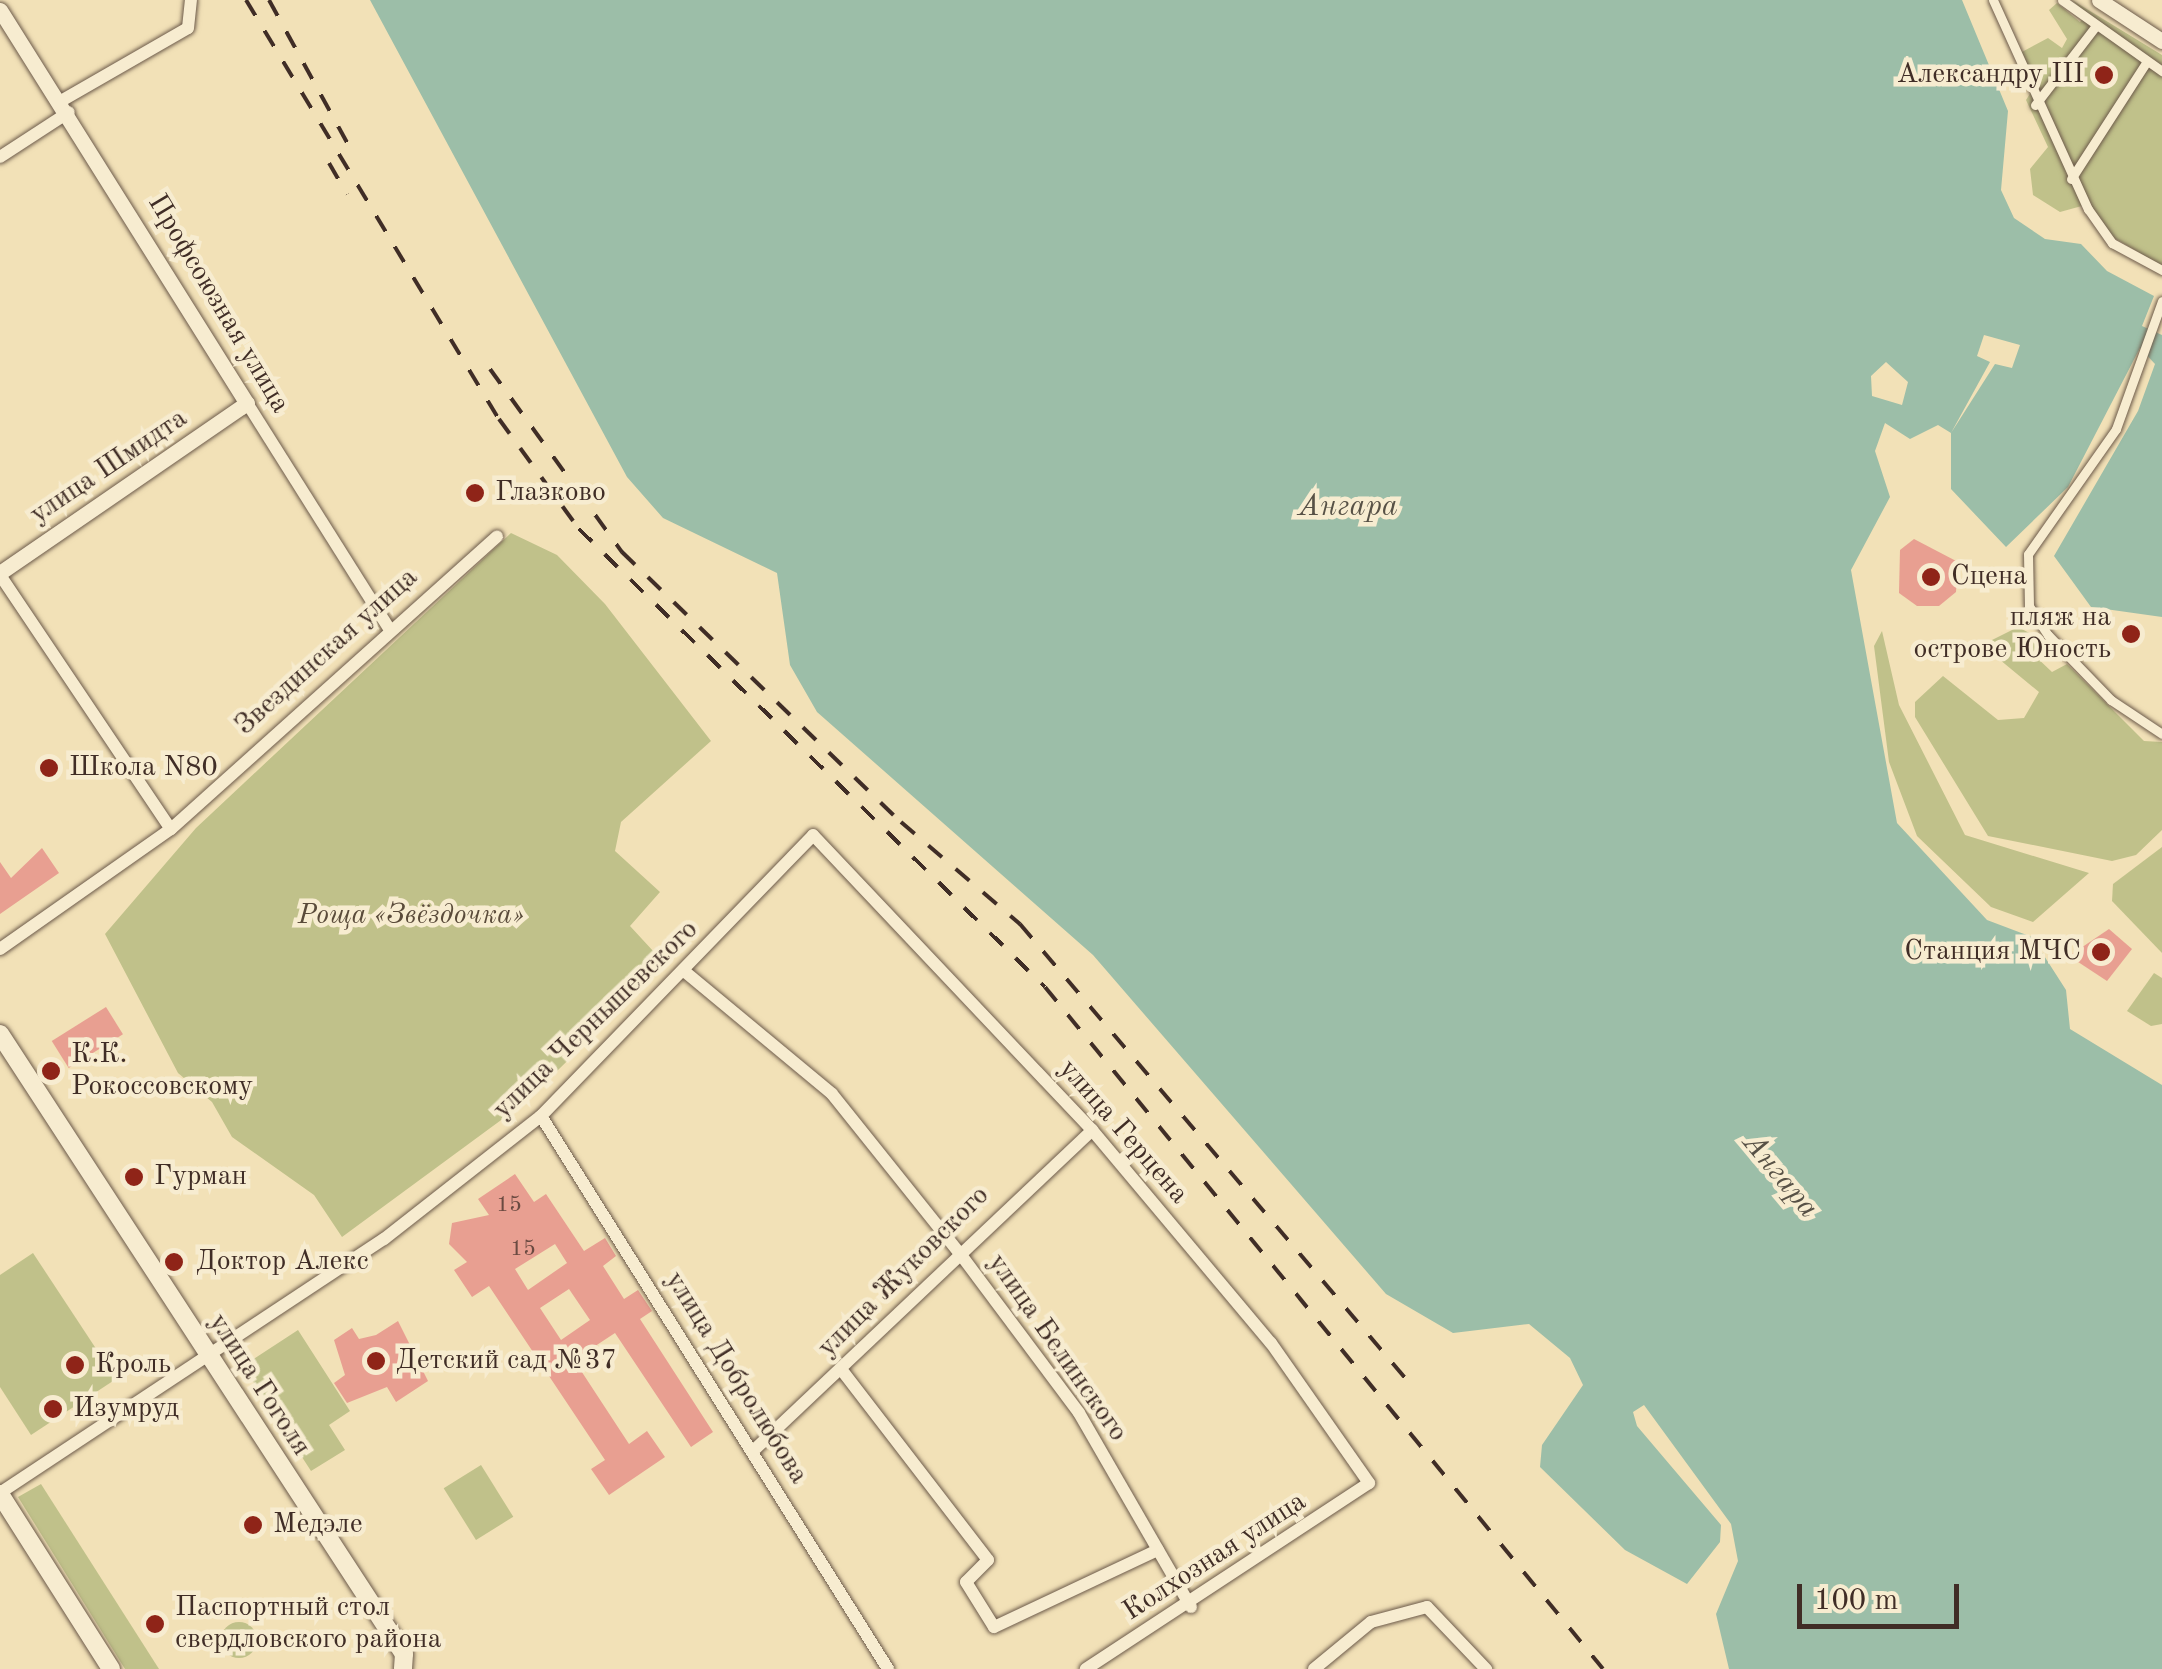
<!DOCTYPE html>
<html>
<head>
<meta charset="utf-8">
<style>
	body { margin:0 }
	#map { position:relative; width:2162px; height:1669px; overflow:hidden; background:#f2e1b7; font-family:"Old Standard TT",serif }
	div>[style] { position:absolute }
	.green>* { inset:0; background:#c0c18a; transform-origin:0 0 }
	.round { border-radius:50% }
	.water>* { inset:0; background:#9cbea8 }
	.pier>* { inset:0; background:#f2e1b7 }
	.building>* { inset:0; background:#e89f91; transform-origin:0 0 }
	.roads { filter:drop-shadow(0 0 2px #6c5a4a) drop-shadow(0 0 2px #6c5a4a) }
	.pedestrian>* { height:9px; margin:-4.5px; padding:0 4.5px; transform-origin:4.5px; border-radius:4.5px; background:#f7ecd0 }
	.minor>* { height:12px; margin:-6px; padding:0 6px; transform-origin:6px; border-radius:6px; background:#f7ecd0 }
	.tertiary>* { height:15px; margin:-7.5px; padding:0 7.5px; transform-origin:7.5px; border-radius:7.5px; background:#f7ecd0 }
	.secondary>* { height:18px; margin:-9px; padding:0 9px; transform-origin:9px; border-radius:9px; background:#f7ecd0 }
	.rail>* { height:4px; margin-top:-2px; transform-origin:0; background:repeating-linear-gradient(90deg,#402d26 0 18px,transparent 0 36px) }
	.dots>* { width:28px; height:28px; translate:-50% -50%; box-sizing:border-box; border:5px solid #f7ecd0; border-radius:50% }
	span { translate:-50% -50%; white-space:nowrap; text-align:center; line-height:1.15; -webkit-text-stroke:9px #f7ecd0; paint-order:stroke }
	.number-label { font-size:22px; color:#6a4a41 }
	.number-label span { -webkit-text-stroke-width:0 }
	.poi-label { font-size:28px; color:#402d26 }
	.right { translate:-100% -50%; text-align:right }
	.left { translate:0 -50%; text-align:left }
	.street-label { font-size:28px; color:#402d26 }
	.park-label { font-size:28px; color:#5a4b3a; font-style:italic }
	.water-label { font-size:30px; color:#575146; font-style:italic }
	.scale { position:absolute; left:1797px; top:1584px; width:162px; height:45px; box-sizing:border-box; border:5px solid #402d26; border-top:0; padding-left:12px; font-size:30px; line-height:35px; white-space:nowrap; color:#402d26; -webkit-text-stroke:8px #f7ecd0; paint-order:stroke }
</style>
</head>
<body>
<div id="map">
	<div class="green">
		<i style="clip-path:polygon(2072px 0,2162px 55px,2162px 266px,2111px 236px,2089px 204px,2060px 212px,2033px 195px,2030px 169px,2048px 147px,2026px 100px,2035px 86px,2020px 53px,2048px 38px,2062px 48px,2067px 39px,2049px 10px,2057px 3px,2080px 22px,2087px 14px)"></i>
		<i style="clip-path:polygon(511px 533px,557px 555px,605px 604px,711px 741px,621px 822px,615px 851px,660px 892px,630px 926px,666px 965px,523px 1104px,342px 1237px,314px 1195px,232px 1137px,212px 1102px,178px 1073px,105px 934px,196px 828px)"></i>
		<i style="clip-path:polygon(2018px 627px,2046px 642px,2033px 654px,2052px 672px,2067px 664px,2144px 741px,2162px 742px,2162px 830px,2136px 855px,2112px 861px,1988px 836px,1915px 717px,1915px 702px,1943px 676px,1998px 720px,2024px 718px,2039px 692px,1982px 645px)"></i>
		<i style="clip-path:polygon(1882px 631px,1899px 705px,1965px 835px,2089px 873px,2033px 922px,1991px 907px,1917px 836px,1889px 762px,1874px 646px)"></i>
		<i style="clip-path:polygon(2162px 847px,2162px 953px,2112px 901px,2113px 884px)"></i>
		<i style="clip-path:polygon(2154px 973px,2162px 978px,2162px 1024px,2151px 1026px,2127px 1011px)"></i>
		<i style="clip-path:polygon(33px 1253px,116px 1379px,31px 1435px,0 1387px,0 1275px)"></i>
		<i style="clip-path:polygon(298px 1330px,350px 1411px,329px 1425px,345px 1450px,311px 1471px,243px 1366px)"></i>
		<i style="left:481px;top:1465px;width:61px;height:44px;rotate:58deg"></i>
		<i style="clip-path:polygon(41px 1484px,159px 1669px,125px 1669px,18px 1497px)"></i>
		<i class="round" style="left:221px;top:1622px;width:36px;height:36px"></i>
	</div>
	<div class="water">
		<i style="clip-path:polygon(evenodd,370px 0,1962px 0,2008px 111px,2001px 190px,2014px 218px,2045px 239px,2081px 244px,2107px 271px,2154px 296px,2142px 326px,2162px 335px,2162px 617px,2091px 607px,2054px 556px,2138px 411px,2155px 364px,2140px 348px,2068px 487px,2006px 547px,1951px 489px,1951px 433px,1938px 425px,1910px 439px,1885px 423px,1875px 451px,1890px 497px,1851px 570px,1897px 823px,1987px 920px,2032px 937px,2066px 990px,2070px 1029px,2162px 1085px,2162px 1669px,1729px 1669px,1716px 1614px,1738px 1561px,1731px 1524px,1644px 1405px,1633px 1412px,1637px 1426px,1721px 1525px,1720px 1542px,1687px 1584px,1625px 1550px,1540px 1467px,1542px 1445px,1583px 1385px,1570px 1358px,1529px 1324px,1453px 1333px,1386px 1294px,1093px 955px,817px 712px,790px 665px,777px 573px,663px 518px,627px 477px,370px 0,1886px 362px,1908px 382px,1902px 405px,1872px 396px,1871px 376px,1886px 362px)"></i>
	</div>
	<div class="pier">
		<i style="clip-path:polygon(1984px 335px,2020px 345px,2012px 368px,1995px 364px,1951px 433px,1990px 362px,1977px 356px)"></i>
	</div>
	<div class="building">
		<i style="clip-path:polygon(1914px 539px,1958px 562px,1956px 592px,1939px 606px,1917px 606px,1899px 593px,1900px 550px)"></i>
		<i style="clip-path:polygon(42px 848px,59px 873px,0 914px,0 862px,11px 878px)"></i>
		<i style="clip-path:polygon(2109px 929px,2132px 949px,2107px 981px,2069px 956px)"></i>
		<i style="left:106px;top:1007px;width:32px;height:64px;rotate:58deg"></i>
		<i style="clip-path:polygon(evenodd,515px 1174px,534px 1202px,546px 1194px,584px 1251px,605px 1238px,616px 1256px,603px 1266px,624px 1299px,638px 1290px,652px 1311px,640px 1319px,713px 1432px,691px 1447px,615px 1333px,574px 1360px,629px 1444px,647px 1431px,665px 1457px,609px 1495px,591px 1469px,605px 1460px,489px 1286px,472px 1297px,454px 1270px,467px 1262px,449px 1244px,452px 1223px,489px 1215px,478px 1199px,515px 1174px,555px 1244px,567px 1263px,528px 1290px,515px 1269px,555px 1244px,515px 1174px,569px 1289px,590px 1320px,561px 1340px,540px 1308px,569px 1289px)"></i>
		<i style="clip-path:polygon(398px 1321px,428px 1381px,396px 1402px,387px 1387px,347px 1403px,334px 1383px,345px 1375px,334px 1340px,352px 1328px,359px 1339px,376px 1335px)"></i>
	</div>
	<div class="roads">
		<div class="pedestrian">
			<i style="left:1993px;top:0;width:230px;rotate:65.6deg"></i>
			<i style="left:2088px;top:209px;width:42px;rotate:54.8deg"></i>
			<i style="left:2112px;top:243px;width:57px;rotate:28.4deg"></i>
			<i style="left:2062px;top:0;width:123px;rotate:35.4deg"></i>
			<i style="left:2035px;top:105px;width:98px;rotate:-52.4deg"></i>
			<i style="left:2071px;top:179px;width:140px;rotate:-57.2deg"></i>
			<i style="left:2162px;top:301px;width:136px;rotate:109.8deg"></i>
			<i style="left:2116px;top:429px;width:153px;rotate:125.1deg"></i>
			<i style="left:2028px;top:554px;width:52px;rotate:88.9deg"></i>
			<i style="left:2029px;top:606px;width:35px;rotate:57deg"></i>
			<i style="left:2048px;top:635px;width:91px;rotate:45.9deg"></i>
			<i style="left:2111px;top:700px;width:61px;rotate:33.7deg"></i>
		</div>
		<div class="minor">
			<i style="left:61px;top:101px;width:146px;rotate:-29.9deg"></i>
			<i style="left:188px;top:28px;width:28px;rotate:-84deg"></i>
			<i style="left:0;top:157px;width:82px;rotate:-33.1deg"></i>
			<i style="left:247px;top:403px;width:265px;rotate:57.8deg"></i>
			<i style="left:0;top:575px;width:306px;rotate:56.1deg"></i>
			<i style="left:0;top:949px;width:209px;rotate:-35.1deg"></i>
			<i style="left:171px;top:829px;width:438px;rotate:-41.9deg"></i>
			<i style="left:684px;top:971px;width:192px;rotate:39.7deg"></i>
			<i style="left:832px;top:1094px;width:206px;rotate:51.3deg"></i>
			<i style="left:961px;top:1255px;width:197px;rotate:53.2deg"></i>
			<i style="left:1079px;top:1413px;width:224px;rotate:60deg"></i>
			<i style="left:541px;top:1116px;width:653px;rotate:57.89deg"></i>
			<i style="left:844px;top:1373px;width:236px;rotate:52.4deg"></i>
			<i style="left:988px;top:1560px;width:31px;rotate:135deg"></i>
			<i style="left:966px;top:1582px;width:53px;rotate:58.1deg"></i>
			<i style="left:994px;top:1627px;width:181px;rotate:-25.2deg"></i>
			<i style="left:753px;top:1451px;width:467px;rotate:-43.4deg"></i>
			<i style="left:0;top:1493px;width:460px;rotate:-33.5deg"></i>
			<i style="left:384px;top:1239px;width:199px;rotate:-38.1deg"></i>
			<i style="left:541px;top:1116px;width:391px;rotate:-45.9deg"></i>
			<i style="left:813px;top:835px;width:406px;rotate:46.6deg"></i>
			<i style="left:1092px;top:1130px;width:278px;rotate:50deg"></i>
			<i style="left:1271px;top:1343px;width:171px;rotate:55deg"></i>
			<i style="left:1369px;top:1483px;width:339px;rotate:146.7deg"></i>
			<i style="left:1314px;top:1669px;width:74px;rotate:-39.5deg"></i>
			<i style="left:1371px;top:1622px;width:58px;rotate:-15deg"></i>
			<i style="left:1427px;top:1607px;width:86px;rotate:46.4deg"></i>
		</div>
		<div class="tertiary">
			<i style="left:2099px;top:0;width:75px;rotate:33.1deg"></i>
			<i style="left:0;top:10px;width:464px;rotate:57.9deg"></i>
			<i style="left:247px;top:403px;width:300px;rotate:145.5deg"></i>
		</div>
		<div class="secondary">
			<i style="left:0;top:1034px;width:740px;rotate:56.91deg"></i>
			<i style="left:404px;top:1654px;width:15px;rotate:94deg"></i>
			<i style="left:0;top:1494px;width:207px;rotate:57.6deg"></i>
		</div>
	</div>
	<div class="rail">
		<i style="left:246px;top:0;width:489px;rotate:58.9deg"></i>
		<i style="left:499px;top:419px;width:136px;rotate:54deg"></i>
		<i style="left:579px;top:529px;width:653px;rotate:44.5deg"></i>
		<i style="left:1045px;top:987px;width:881px;rotate:50.71deg"></i>
		<i style="left:269px;top:0;width:169px;rotate:61.3deg"></i>
		<i style="left:329px;top:163px;width:36px;rotate:60deg"></i>
		<i style="left:490px;top:369px;width:226px;rotate:54.2deg"></i>
		<i style="left:622px;top:552px;width:388px;rotate:44.1deg"></i>
		<i style="left:901px;top:822px;width:157px;rotate:40.6deg"></i>
		<i style="left:1020px;top:924px;width:597px;rotate:49.69deg"></i>
	</div>
	<div class="dots">
		<i style="left:2104px;top:75px;background:#8f2418"></i>
		<i style="left:475px;top:493px;background:#8f2418"></i>
		<i style="left:1931px;top:577px;background:#8f2418"></i>
		<i style="left:2131px;top:634px;background:#8f2418"></i>
		<i style="left:49px;top:768px;background:#8f2418"></i>
		<i style="left:2101px;top:952px;background:#8f2418"></i>
		<i style="left:51px;top:1071px;background:#8f2418"></i>
		<i style="left:134px;top:1177px;background:#8f2418"></i>
		<i style="left:174px;top:1262px;background:#8f2418"></i>
		<i style="left:376px;top:1361px;background:#8f2418"></i>
		<i style="left:75px;top:1365px;background:#8f2418"></i>
		<i style="left:53px;top:1409px;background:#8f2418"></i>
		<i style="left:253px;top:1525px;background:#8f2418"></i>
		<i style="left:155px;top:1624px;background:#8f2418"></i>
	</div>
	<div class="number-label">
		<span style="left:509px;top:1206px">15</span>
		<span style="left:523px;top:1250px">15</span>
	</div>
	<div class="poi-label">
		<span class="right" style="left:2084px;top:75px">Александру III</span>
		<span class="left" style="left:495px;top:493px">Глазково</span>
		<span class="left" style="left:1951px;top:577px">Сцена</span>
		<span class="right" style="left:2111px;top:634px">пляж на<br>острове Юность</span>
		<span class="left" style="left:69px;top:768px">Школа N80</span>
		<span class="right" style="left:2081px;top:952px">Станция МЧС</span>
		<span class="left" style="left:71px;top:1071px">К.К.<br>Рокоссовскому</span>
		<span class="left" style="left:154px;top:1177px">Гурман</span>
		<span class="left" style="left:196px;top:1262px">Доктор Алекс</span>
		<span class="left" style="left:396px;top:1361px">Детский сад №37</span>
		<span class="left" style="left:95px;top:1365px">Кроль</span>
		<span class="left" style="left:73px;top:1409px">Изумруд</span>
		<span class="left" style="left:273px;top:1525px">Медэле</span>
		<span class="left" style="left:175px;top:1624px">Паспортный стол<br>свердловского района</span>
	</div>
	<div class="street-label">
		<span style="left:218px;top:304px;rotate:59deg">Профсоюзная улица</span>
		<span style="left:109px;top:467px;rotate:-34deg">улица Шмидта</span>
		<span style="left:327px;top:652px;rotate:-42deg">Звездинская улица</span>
		<span style="left:596px;top:1020px;rotate:-44deg">улица Чернышевского</span>
		<span style="left:1123px;top:1132px;rotate:49deg">улица Герцена</span>
		<span style="left:904px;top:1272px;rotate:-45deg">улица Жуковского</span>
		<span style="left:1057px;top:1348px;rotate:55deg">улица Белинского</span>
		<span style="left:736px;top:1378px;rotate:58deg">улица Добролюбова</span>
		<span style="left:259px;top:1385px;rotate:57deg">улица Гоголя</span>
		<span style="left:1215px;top:1557px;rotate:-33deg">Колхозная улица</span>
	</div>
	<div class="park-label">
		<span style="left:411px;top:916px">Роща «Звёздочка»</span>
	</div>
	<div class="water-label">
		<span style="left:1348px;top:507px">Ангара</span>
		<span style="left:1780px;top:1176px;rotate:50deg">Ангара</span>
	</div>
	<div class="scale">100 m</div>
</div>
</body>
</html>
